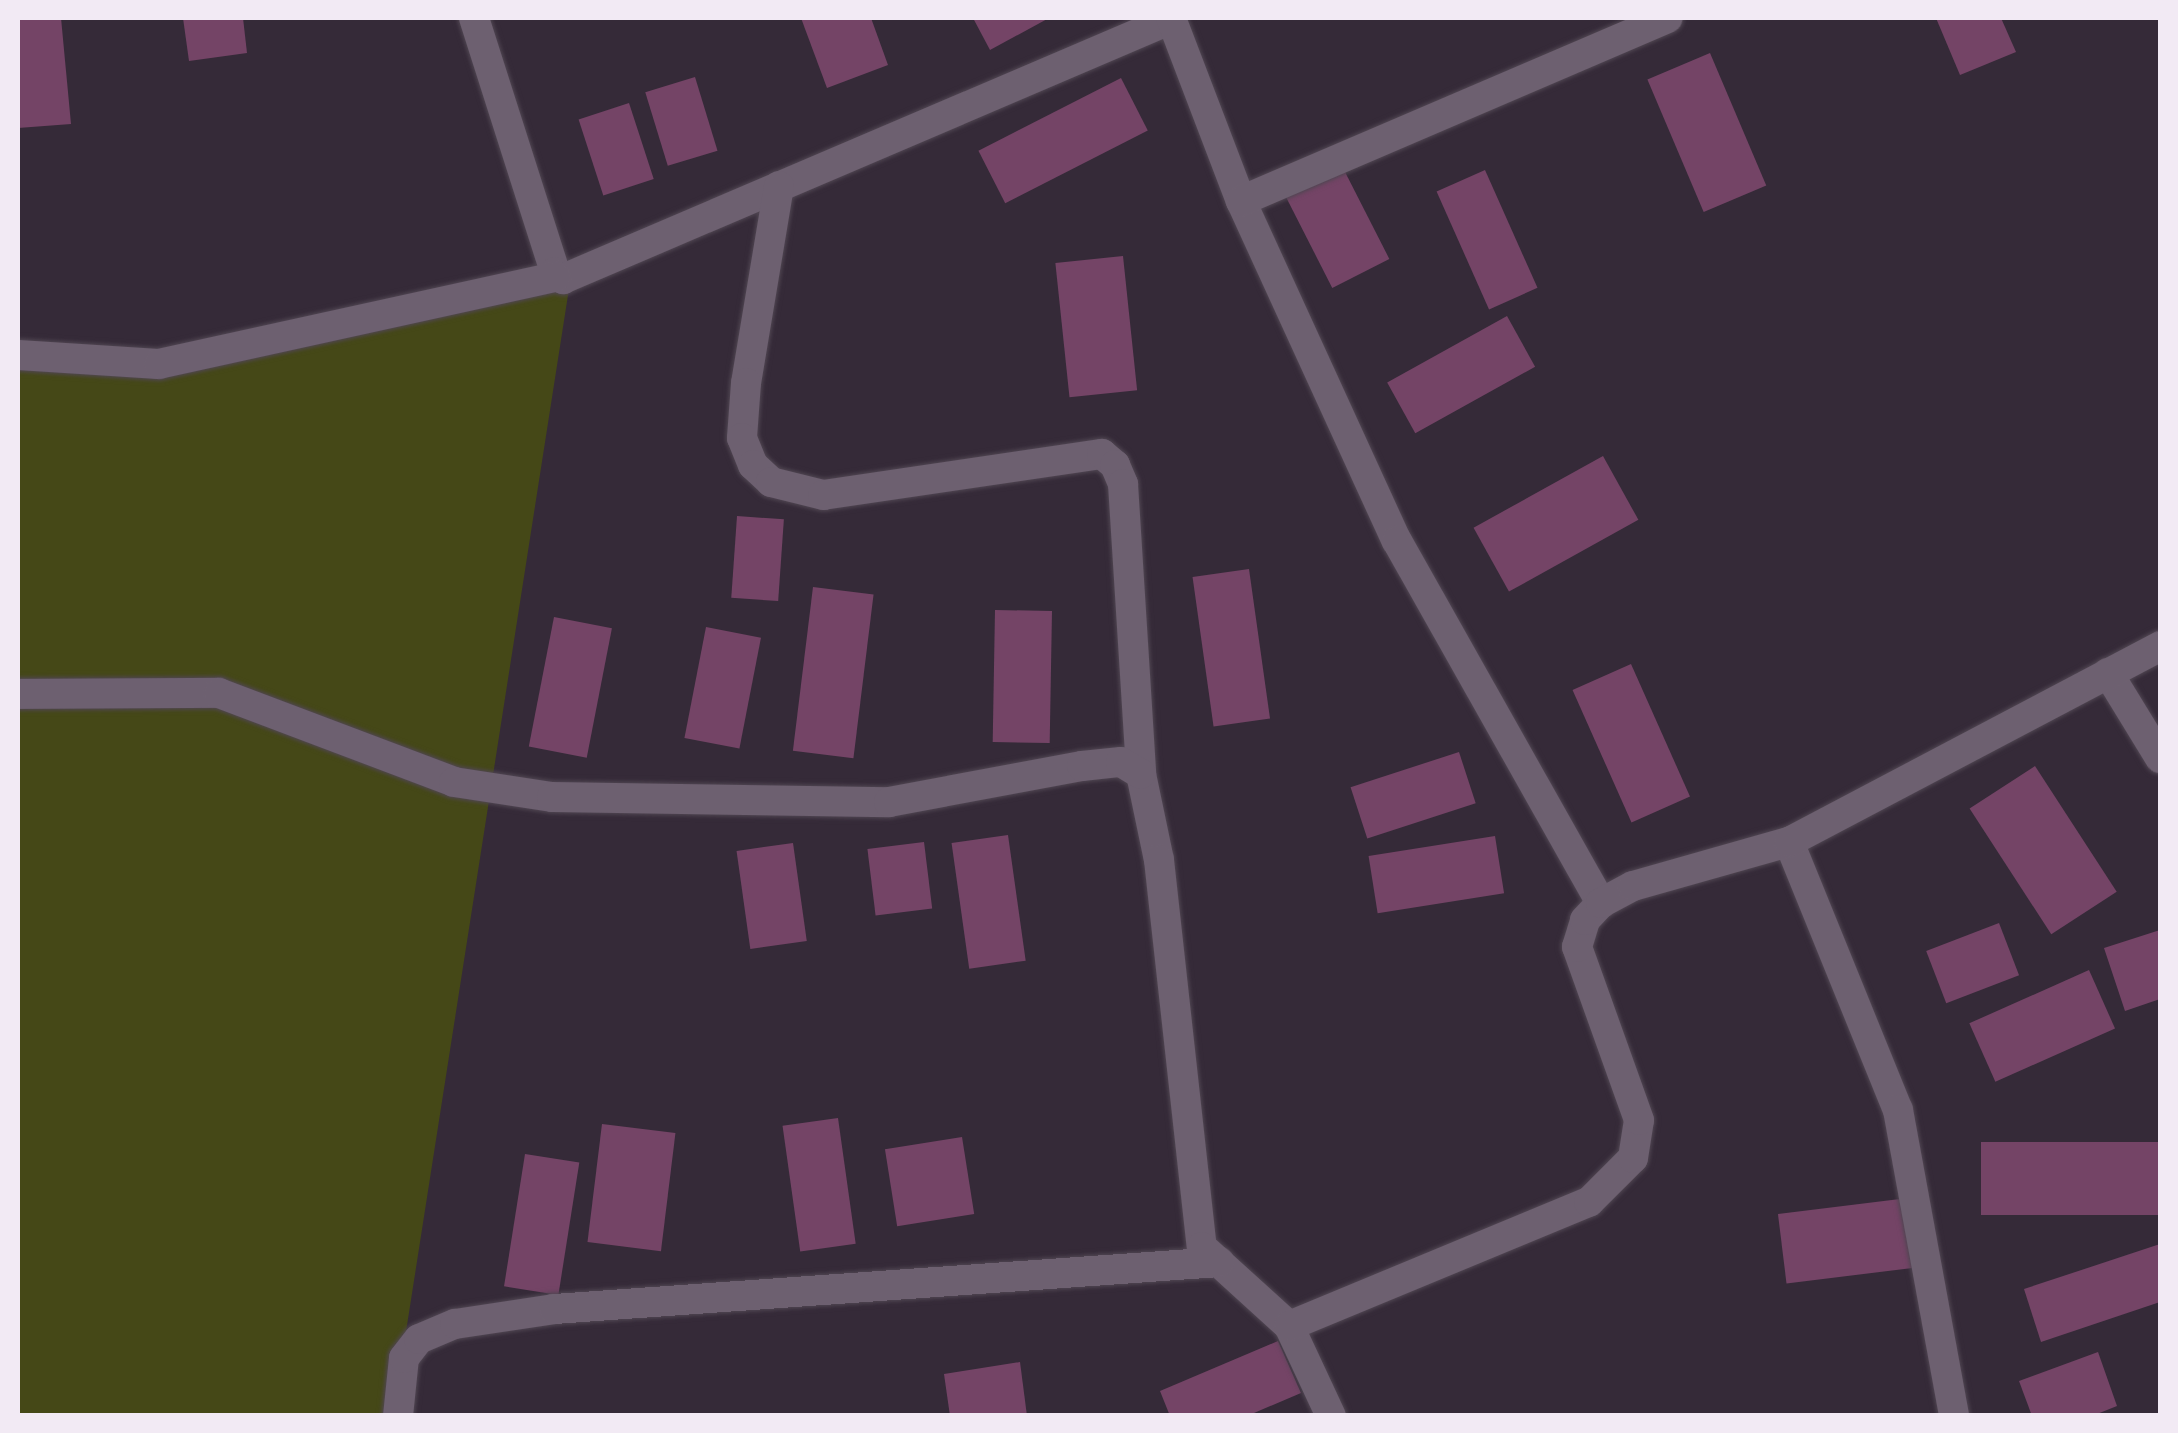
<!DOCTYPE html>
<html>
<head>
<meta charset="utf-8">
<style>
	body { margin:0 }
	#map { position:relative; width:2178px; height:1433px; overflow:hidden; background:#352a38; font-family:Quicksand,sans-serif }
	div>[style] { position:absolute }
	.green>* { inset:0; background:#454817 }
	.building>* { inset:0; background:#744466; transform-origin:0 0 }
	.roads { filter:drop-shadow(0 0 2px #504652) drop-shadow(0 0 2px #504652) }
	.minor>* { height:30px; margin:-15px; padding:0 15px; transform-origin:15px; border-radius:15px; background:#6d6070 }
	span { translate:-50% -50%; white-space:nowrap; text-align:center; line-height:1.15; -webkit-text-stroke:8px #352a38; paint-order:stroke }
	.frame { position:absolute; inset:0; border:20px solid #f2eaf4; pointer-events:none }
</style>
</head>
<body>
<div id="map">
	<div class="green">
		<i style="clip-path:polygon(571px 276px,393px 1415px,18px 1416px,18px 359px,156px 360px)"></i>
	</div>
	<div class="building">
		<i style="clip-path:polygon(18px 18px,61px 18px,71px 124px,18px 128px)"></i>
		<i style="clip-path:polygon(183px 18px,243px 18px,247px 53px,189px 61px)"></i>
		<i style="clip-path:polygon(801px 18px,871px 18px,888px 65px,827px 88px)"></i>
		<i style="clip-path:polygon(973px 18px,1049px 18px,990px 50px)"></i>
		<i style="clip-path:polygon(1936px 18px,2001px 18px,2016px 52px,1960px 75px)"></i>
		<i style="left:1710px;top:53px;width:144px;height:68px;rotate:67deg"></i>
		<i style="left:695px;top:77px;width:77px;height:52px;rotate:73deg"></i>
		<i style="left:1121px;top:78px;width:59px;height:160px;rotate:63deg"></i>
		<i style="left:629px;top:103px;width:80px;height:53px;rotate:72deg"></i>
		<i style="left:1343px;top:168px;width:102px;height:64px;rotate:63deg"></i>
		<i style="left:1485px;top:170px;width:129px;height:53px;rotate:66deg"></i>
		<i style="left:1123px;top:256px;width:135px;height:68px;rotate:84deg"></i>
		<i style="left:1507px;top:316px;width:58px;height:137px;rotate:61deg"></i>
		<i style="left:1603px;top:456px;width:73px;height:148px;rotate:61deg"></i>
		<i style="left:737px;top:516px;width:47px;height:82px;rotate:4deg"></i>
		<i style="left:1249px;top:569px;width:151px;height:57px;rotate:82deg"></i>
		<i style="left:813px;top:587px;width:61px;height:165px;rotate:7deg"></i>
		<i style="left:995px;top:610px;width:57px;height:132px;rotate:1deg"></i>
		<i style="left:554px;top:617px;width:59px;height:132px;rotate:11deg"></i>
		<i style="left:706px;top:627px;width:56px;height:113px;rotate:11deg"></i>
		<i style="left:1631px;top:664px;width:145px;height:64px;rotate:66deg"></i>
		<i style="left:1459px;top:752px;width:54px;height:114px;rotate:72deg"></i>
		<i style="left:2035px;top:766px;width:150px;height:78px;rotate:57deg"></i>
		<i style="left:1008px;top:835px;width:127px;height:57px;rotate:82deg"></i>
		<i style="left:1495px;top:836px;width:58px;height:128px;rotate:81deg"></i>
		<i style="left:924px;top:842px;width:67px;height:57px;rotate:83deg"></i>
		<i style="left:793px;top:843px;width:99px;height:57px;rotate:82deg"></i>
		<i style="left:1999px;top:923px;width:56px;height:78px;rotate:69deg"></i>
		<i style="clip-path:polygon(2160px 930px,2160px 999px,2125px 1011px,2104px 948px)"></i>
		<i style="left:2089px;top:970px;width:64px;height:131px;rotate:66deg"></i>
		<i style="left:838px;top:1118px;width:127px;height:56px;rotate:82deg"></i>
		<i style="left:602px;top:1124px;width:74px;height:119px;rotate:7deg"></i>
		<i style="left:962px;top:1137px;width:78px;height:78px;rotate:81deg"></i>
		<i style="left:2160px;top:1142px;width:73px;height:179px;rotate:90deg"></i>
		<i style="left:525px;top:1154px;width:55px;height:134px;rotate:9deg"></i>
		<i style="left:1908px;top:1198px;width:70px;height:131px;rotate:83deg"></i>
		<i style="clip-path:polygon(2160px 1244px,2160px 1302px,2041px 1342px,2024px 1289px)"></i>
		<i style="clip-path:polygon(1278px 1341px,1301px 1393px,1247px 1416px,1170px 1416px,1160px 1391px)"></i>
		<i style="clip-path:polygon(2098px 1352px,2117px 1406px,2092px 1416px,2032px 1416px,2019px 1381px)"></i>
		<i style="clip-path:polygon(1020px 1362px,1027px 1416px,950px 1416px,944px 1374px)"></i>
	</div>
	<div class="roads">
		<div class="minor">
			<i style="left:474px;top:18px;width:267px;rotate:72.3deg"></i>
			<i style="left:555px;top:272px;width:11px;rotate:41deg"></i>
			<i style="left:563px;top:279px;width:662px;rotate:-23.12deg"></i>
			<i style="left:1171px;top:18px;width:196px;rotate:69.1deg"></i>
			<i style="left:1241px;top:201px;width:374px;rotate:65.4deg"></i>
			<i style="left:1397px;top:541px;width:416px;rotate:60.6deg"></i>
			<i style="left:779px;top:186px;width:200px;rotate:99.5deg"></i>
			<i style="left:746px;top:383px;width:55px;rotate:94.2deg"></i>
			<i style="left:742px;top:438px;width:29px;rotate:68deg"></i>
			<i style="left:753px;top:465px;width:25px;rotate:43deg"></i>
			<i style="left:771px;top:482px;width:54px;rotate:14deg"></i>
			<i style="left:823px;top:495px;width:282px;rotate:-8.4deg"></i>
			<i style="left:1102px;top:454px;width:17px;rotate:40deg"></i>
			<i style="left:1115px;top:465px;width:21px;rotate:67deg"></i>
			<i style="left:1123px;top:484px;width:291px;rotate:86.4deg"></i>
			<i style="left:1141px;top:774px;width:88px;rotate:78.2deg"></i>
			<i style="left:1159px;top:860px;width:389px;rotate:83.7deg"></i>
			<i style="left:1202px;top:1247px;width:118px;rotate:42.2deg"></i>
			<i style="left:1289px;top:1326px;width:99px;rotate:65deg"></i>
			<i style="left:1241px;top:201px;width:464px;rotate:-23.2deg"></i>
			<i style="left:18px;top:355px;width:141px;rotate:3.7deg"></i>
			<i style="left:159px;top:364px;width:406px;rotate:-12.4deg"></i>
			<i style="left:2108px;top:673px;width:100px;rotate:58.5deg"></i>
			<i style="left:18px;top:694px;width:201px;rotate:-0.3deg"></i>
			<i style="left:219px;top:693px;width:251px;rotate:20.7deg"></i>
			<i style="left:454px;top:782px;width:99px;rotate:8.7deg"></i>
			<i style="left:552px;top:797px;width:337px;rotate:0.9deg"></i>
			<i style="left:889px;top:802px;width:196px;rotate:-10.6deg"></i>
			<i style="left:1082px;top:766px;width:39px;rotate:-6deg"></i>
			<i style="left:1121px;top:762px;width:23px;rotate:31deg"></i>
			<i style="left:1789px;top:842px;width:289px;rotate:67.9deg"></i>
			<i style="left:1898px;top:1110px;width:311px;rotate:79.6deg"></i>
			<i style="left:1289px;top:1326px;width:325px;rotate:-22.5deg"></i>
			<i style="left:1589px;top:1202px;width:62px;rotate:-45deg"></i>
			<i style="left:1633px;top:1158px;width:38px;rotate:-81deg"></i>
			<i style="left:1639px;top:1120px;width:184px;rotate:-109.7deg"></i>
			<i style="left:1577px;top:947px;width:28px;rotate:-73deg"></i>
			<i style="left:1585px;top:920px;width:23px;rotate:-47deg"></i>
			<i style="left:1601px;top:903px;width:36px;rotate:-28deg"></i>
			<i style="left:1633px;top:886px;width:162px;rotate:-15.8deg"></i>
			<i style="left:1789px;top:842px;width:420px;rotate:-27.8deg"></i>
			<i style="left:398px;top:1416px;width:58px;rotate:-84.1deg"></i>
			<i style="left:404px;top:1358px;width:24px;rotate:-52deg"></i>
			<i style="left:419px;top:1339px;width:39px;rotate:-23deg"></i>
			<i style="left:455px;top:1324px;width:100px;rotate:-8.6deg"></i>
			<i style="left:554px;top:1309px;width:667px;rotate:-4.04deg"></i>
		</div>
	</div>
	<div class="frame"></div>
</div>
</body>
</html>
